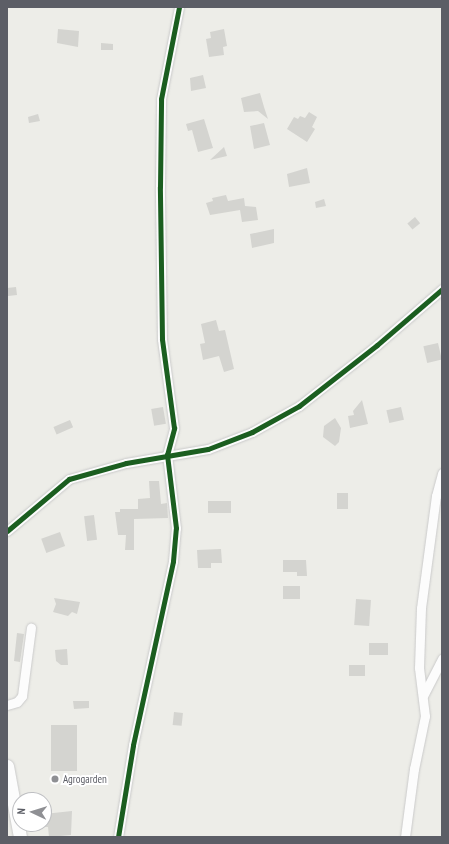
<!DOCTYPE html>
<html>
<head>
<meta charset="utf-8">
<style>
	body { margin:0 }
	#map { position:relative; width:449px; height:844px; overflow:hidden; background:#edede8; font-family:"PT Sans Narrow",sans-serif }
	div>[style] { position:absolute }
	.building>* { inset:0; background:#d4d4d0; transform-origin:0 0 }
	.roads { filter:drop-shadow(0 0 1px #cacaca) drop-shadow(0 0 1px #cacaca) }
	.minor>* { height:9px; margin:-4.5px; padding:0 4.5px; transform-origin:4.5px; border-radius:4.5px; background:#fcfcfc }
	.secondary>* { height:13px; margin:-6.5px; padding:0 6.5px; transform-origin:6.5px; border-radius:6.5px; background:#fcfcfc }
	.cycleway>* { height:5px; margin:-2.5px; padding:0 2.5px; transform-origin:2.5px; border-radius:2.5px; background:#1b5e20 }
	.dots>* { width:11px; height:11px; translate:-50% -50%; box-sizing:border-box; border:2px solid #fff; border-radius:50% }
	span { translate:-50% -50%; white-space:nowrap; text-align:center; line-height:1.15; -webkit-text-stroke:4px #fff; paint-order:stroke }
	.poi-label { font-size:11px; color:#5c5e66 }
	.left { translate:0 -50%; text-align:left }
	.frame { position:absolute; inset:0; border:8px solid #5c5e66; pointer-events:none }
	.north { position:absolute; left:12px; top:792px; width:40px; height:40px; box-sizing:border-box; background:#fff; border:1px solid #bebfc2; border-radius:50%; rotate:274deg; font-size:11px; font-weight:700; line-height:16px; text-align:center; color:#5c5e66 }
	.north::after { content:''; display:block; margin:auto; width:14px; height:18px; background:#8f9094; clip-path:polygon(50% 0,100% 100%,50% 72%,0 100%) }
</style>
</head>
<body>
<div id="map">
	<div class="building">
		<i style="clip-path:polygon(58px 29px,79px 31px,78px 47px,57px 43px)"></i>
		<i style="clip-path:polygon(224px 29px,227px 46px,223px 47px,224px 55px,209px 57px,206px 39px,211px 38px,210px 32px)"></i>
		<i style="clip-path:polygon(101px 43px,113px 44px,113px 50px,101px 50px)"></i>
		<i style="clip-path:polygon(203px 75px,206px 88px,191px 91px,190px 78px)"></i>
		<i style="clip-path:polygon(260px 93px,264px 107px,268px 119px,258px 111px,244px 112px,241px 98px)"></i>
		<i style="clip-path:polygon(309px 112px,317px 117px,312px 127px,315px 129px,307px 142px,287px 129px,294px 117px,298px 119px,300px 116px,305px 118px)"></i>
		<i style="clip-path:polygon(38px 114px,40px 121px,29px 123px,28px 117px)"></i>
		<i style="clip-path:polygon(204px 119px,213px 148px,198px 152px,192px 130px,188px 131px,186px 124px)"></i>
		<i style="clip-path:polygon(264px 123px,270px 145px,254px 149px,250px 126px)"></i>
		<i style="clip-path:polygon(224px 147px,227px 156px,210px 160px)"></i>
		<i style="clip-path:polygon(307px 168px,310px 183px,289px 187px,287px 174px)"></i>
		<i style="clip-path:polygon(226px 195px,228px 201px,244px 198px,245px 206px,256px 207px,258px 220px,242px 222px,240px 210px,210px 215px,206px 203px,213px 201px,212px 198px)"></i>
		<i style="clip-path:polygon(324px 199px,326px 206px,316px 208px,315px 202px)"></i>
		<i style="left:415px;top:217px;width:8px;height:10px;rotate:50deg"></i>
		<i style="clip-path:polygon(274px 229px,274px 243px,252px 248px,250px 234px)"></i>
		<i style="left:16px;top:287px;width:8px;height:9px;rotate:83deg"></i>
		<i style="clip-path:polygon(216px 320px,219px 331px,225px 330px,234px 369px,224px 372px,219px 356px,203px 360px,200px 344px,205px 343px,201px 324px)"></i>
		<i style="left:438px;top:343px;width:17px;height:15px;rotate:77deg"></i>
		<i style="clip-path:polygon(362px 400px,368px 424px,350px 428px,348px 416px,354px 415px,353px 411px)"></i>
		<i style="left:163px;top:407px;width:17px;height:12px;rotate:80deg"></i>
		<i style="left:401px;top:407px;width:13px;height:15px;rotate:77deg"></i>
		<i style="clip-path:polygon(335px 418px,341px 428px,339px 442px,335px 446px,323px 437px,324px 426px)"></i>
		<i style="left:70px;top:420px;width:8px;height:18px;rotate:67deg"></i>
		<i style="clip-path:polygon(149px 481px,159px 481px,161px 504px,167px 503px,168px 518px,134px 519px,134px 550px,125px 550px,126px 535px,118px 535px,115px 512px,120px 512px,120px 509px,138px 509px,138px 499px,150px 498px)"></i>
		<i style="left:337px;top:493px;width:11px;height:16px"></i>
		<i style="left:231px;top:501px;width:12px;height:23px;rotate:90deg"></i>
		<i style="left:94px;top:515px;width:25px;height:10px;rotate:83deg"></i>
		<i style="left:60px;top:532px;width:15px;height:20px;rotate:70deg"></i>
		<i style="clip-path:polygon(221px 549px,222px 563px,211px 563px,211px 568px,198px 568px,197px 550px)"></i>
		<i style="clip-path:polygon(283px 560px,306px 560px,307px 576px,297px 576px,297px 572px,283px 572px)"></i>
		<i style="left:283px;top:586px;width:17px;height:13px"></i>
		<i style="clip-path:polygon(54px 598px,80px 602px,77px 614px,72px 612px,68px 616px,53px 612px,56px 604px)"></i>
		<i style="left:356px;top:599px;width:15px;height:26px;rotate:4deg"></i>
		<i style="clip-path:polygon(17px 633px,24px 634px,20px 662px,14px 661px)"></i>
		<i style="left:388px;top:643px;width:12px;height:19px;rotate:90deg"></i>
		<i style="clip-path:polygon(67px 649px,68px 665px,61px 665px,56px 661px,55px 650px)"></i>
		<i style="left:349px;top:665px;width:16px;height:11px"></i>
		<i style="clip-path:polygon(73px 701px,89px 701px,89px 708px,74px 709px)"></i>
		<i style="left:174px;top:712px;width:9px;height:13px;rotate:6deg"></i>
		<i style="left:51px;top:725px;width:26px;height:46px"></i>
		<i style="clip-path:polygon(72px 811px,71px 835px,49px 837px,48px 827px,44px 827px,44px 814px)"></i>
	</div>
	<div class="roads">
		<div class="minor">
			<i style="left:7px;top:531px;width:81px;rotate:-40deg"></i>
			<i style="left:69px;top:479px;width:59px;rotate:-15.7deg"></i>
			<i style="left:126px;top:463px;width:83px;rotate:-9.7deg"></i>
			<i style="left:208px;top:449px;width:47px;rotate:-21.1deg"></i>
			<i style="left:252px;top:432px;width:54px;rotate:-29deg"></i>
			<i style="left:299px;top:406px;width:99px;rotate:-38deg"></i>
			<i style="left:377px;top:345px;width:86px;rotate:-40.7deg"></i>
			<i style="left:423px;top:696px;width:42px;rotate:-62.8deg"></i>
			<i style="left:7px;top:705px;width:10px;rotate:-17deg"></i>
			<i style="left:17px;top:702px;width:8px;rotate:-50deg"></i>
			<i style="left:22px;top:696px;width:69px;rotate:-82.5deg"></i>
			<i style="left:118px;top:837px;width:93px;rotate:-80.7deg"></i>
			<i style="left:133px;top:745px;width:188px;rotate:-77.7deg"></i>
			<i style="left:173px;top:561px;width:33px;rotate:-85deg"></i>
			<i style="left:176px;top:528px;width:74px;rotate:-97deg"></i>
			<i style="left:167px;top:455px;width:28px;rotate:-75deg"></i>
			<i style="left:174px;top:428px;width:90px;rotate:-97.7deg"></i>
			<i style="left:162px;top:339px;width:152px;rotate:-90.8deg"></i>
			<i style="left:160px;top:187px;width:88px;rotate:-89.3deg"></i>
			<i style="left:161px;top:99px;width:94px;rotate:-78.9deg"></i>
			<i style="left:405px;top:837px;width:69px;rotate:-82.5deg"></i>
			<i style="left:414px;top:769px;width:54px;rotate:-78.3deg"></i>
			<i style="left:425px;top:716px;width:48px;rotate:-97.1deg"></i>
			<i style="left:419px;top:668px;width:60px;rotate:-88.1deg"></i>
			<i style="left:421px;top:608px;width:113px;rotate:-82.4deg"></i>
			<i style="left:436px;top:496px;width:24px;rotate:-75deg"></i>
		</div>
		<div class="secondary">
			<i style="left:7px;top:766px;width:72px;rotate:79.6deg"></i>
		</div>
	</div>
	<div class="cycleway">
		<i style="left:7px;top:531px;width:81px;rotate:-40deg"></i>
		<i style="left:69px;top:479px;width:59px;rotate:-15.7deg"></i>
		<i style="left:126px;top:463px;width:83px;rotate:-9.7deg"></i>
		<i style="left:208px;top:449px;width:47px;rotate:-21.1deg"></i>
		<i style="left:252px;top:432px;width:54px;rotate:-29deg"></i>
		<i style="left:299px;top:406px;width:99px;rotate:-38deg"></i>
		<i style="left:377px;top:345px;width:86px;rotate:-40.7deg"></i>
		<i style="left:118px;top:837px;width:93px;rotate:-80.7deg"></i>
		<i style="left:133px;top:745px;width:188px;rotate:-77.7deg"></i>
		<i style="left:173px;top:561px;width:33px;rotate:-85deg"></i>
		<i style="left:176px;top:528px;width:74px;rotate:-97deg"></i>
		<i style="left:167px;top:455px;width:28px;rotate:-75deg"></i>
		<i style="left:174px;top:428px;width:90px;rotate:-97.7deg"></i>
		<i style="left:162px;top:339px;width:152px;rotate:-90.8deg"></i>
		<i style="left:160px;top:187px;width:88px;rotate:-89.3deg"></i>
		<i style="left:161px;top:99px;width:94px;rotate:-78.9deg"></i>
	</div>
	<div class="dots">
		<i style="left:55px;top:779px;background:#8f9094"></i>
	</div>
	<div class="poi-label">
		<span class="left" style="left:63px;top:779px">Agrogarden</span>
	</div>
	<div class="frame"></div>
	<div class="north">N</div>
</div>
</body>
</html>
